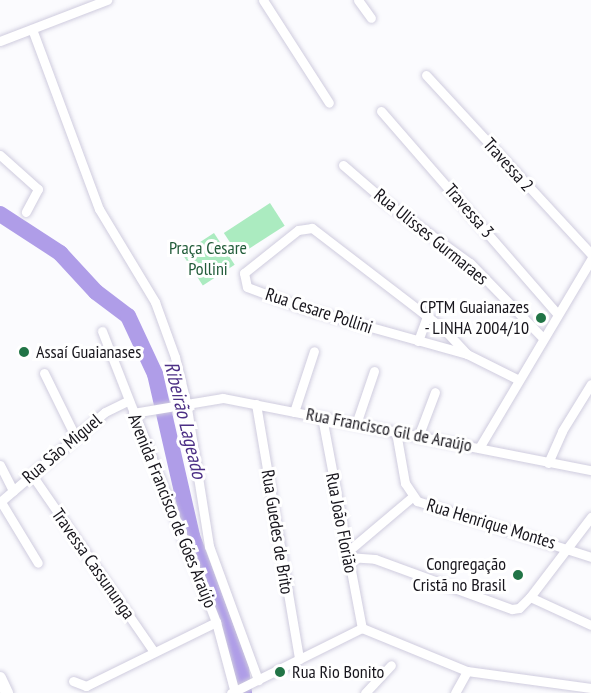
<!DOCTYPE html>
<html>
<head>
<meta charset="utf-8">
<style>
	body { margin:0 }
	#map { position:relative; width:591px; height:693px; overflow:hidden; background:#fbfbfe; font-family:"PT Sans Narrow",sans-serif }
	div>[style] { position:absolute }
	.green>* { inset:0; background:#abebc0; transform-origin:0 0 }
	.river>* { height:16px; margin:-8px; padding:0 8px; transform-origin:8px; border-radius:8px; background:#af9de8 }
	.roads { filter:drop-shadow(0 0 2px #cfccde) drop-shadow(0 0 2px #cfccde) }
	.minor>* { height:9px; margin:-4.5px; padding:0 4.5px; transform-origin:4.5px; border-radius:4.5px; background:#fff }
	.major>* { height:12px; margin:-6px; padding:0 6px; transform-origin:6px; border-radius:6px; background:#fff }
	.dots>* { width:16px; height:16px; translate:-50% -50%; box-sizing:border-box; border:3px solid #fff; border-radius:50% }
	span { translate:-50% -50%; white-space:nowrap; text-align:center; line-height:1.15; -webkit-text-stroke:6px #fff; paint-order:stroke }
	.street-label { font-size:18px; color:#17151c }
	.park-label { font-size:18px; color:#225c3a }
	.poi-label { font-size:18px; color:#17151c }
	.right { translate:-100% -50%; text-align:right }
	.left { translate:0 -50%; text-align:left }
	.water-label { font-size:20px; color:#4c2f85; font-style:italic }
</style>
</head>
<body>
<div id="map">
	<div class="green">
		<i style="left:270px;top:203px;width:27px;height:55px;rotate:57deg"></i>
		<i style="left:214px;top:233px;width:38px;height:38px;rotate:57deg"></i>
	</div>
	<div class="river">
		<i style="left:0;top:214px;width:72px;rotate:33deg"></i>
		<i style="left:60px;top:253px;width:53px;rotate:47.3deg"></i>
		<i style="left:96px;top:292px;width:40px;rotate:37deg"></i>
		<i style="left:128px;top:316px;width:64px;rotate:65deg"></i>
		<i style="left:155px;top:374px;width:166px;rotate:77.1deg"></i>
		<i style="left:192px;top:536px;width:141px;rotate:69.6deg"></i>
		<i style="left:241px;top:668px;width:25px;rotate:83deg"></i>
	</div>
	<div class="roads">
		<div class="minor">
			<i style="left:263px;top:0;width:122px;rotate:57.3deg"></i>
			<i style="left:358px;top:0;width:22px;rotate:54deg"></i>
			<i style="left:32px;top:29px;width:192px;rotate:69.6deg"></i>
			<i style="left:99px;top:209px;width:109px;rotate:58.9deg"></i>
			<i style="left:155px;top:302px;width:59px;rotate:70deg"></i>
			<i style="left:175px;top:357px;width:46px;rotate:76.3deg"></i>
			<i style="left:186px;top:402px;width:146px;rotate:80.9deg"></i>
			<i style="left:209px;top:546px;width:143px;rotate:69.9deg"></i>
			<i style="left:0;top:41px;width:115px;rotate:-21deg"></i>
			<i style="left:426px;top:75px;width:243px;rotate:47.3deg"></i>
			<i style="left:381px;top:111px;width:267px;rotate:49deg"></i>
			<i style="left:0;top:155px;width:51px;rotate:41.8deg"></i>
			<i style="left:38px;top:189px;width:26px;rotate:118deg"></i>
			<i style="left:343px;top:165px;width:58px;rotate:40.8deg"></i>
			<i style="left:387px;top:203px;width:102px;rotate:35.9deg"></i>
			<i style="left:470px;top:263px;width:103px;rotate:45.8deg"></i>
			<i style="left:102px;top:331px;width:313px;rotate:68.6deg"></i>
			<i style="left:216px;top:622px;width:73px;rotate:75deg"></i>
			<i style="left:418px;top:341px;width:27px;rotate:-70deg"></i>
			<i style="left:467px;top:354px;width:33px;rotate:-133deg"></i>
			<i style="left:445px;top:330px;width:168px;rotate:-142.5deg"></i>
			<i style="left:312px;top:228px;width:14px;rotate:172deg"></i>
			<i style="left:298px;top:230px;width:69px;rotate:141.5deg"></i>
			<i style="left:244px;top:273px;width:14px;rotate:78deg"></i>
			<i style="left:247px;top:287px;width:63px;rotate:20.4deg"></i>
			<i style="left:306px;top:309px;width:167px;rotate:15.6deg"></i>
			<i style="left:467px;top:354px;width:56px;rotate:26.6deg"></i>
			<i style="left:44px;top:373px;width:72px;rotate:63.8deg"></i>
			<i style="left:256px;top:404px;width:259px;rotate:80.4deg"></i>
			<i style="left:294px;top:412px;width:64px;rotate:-71.8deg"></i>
			<i style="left:133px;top:413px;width:91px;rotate:-9.5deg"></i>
			<i style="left:223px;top:398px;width:375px;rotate:11.1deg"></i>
			<i style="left:322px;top:417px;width:215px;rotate:79.3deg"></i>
			<i style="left:356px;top:424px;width:56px;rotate:-71.2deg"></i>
			<i style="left:396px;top:432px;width:52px;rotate:80deg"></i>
			<i style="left:405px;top:483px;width:22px;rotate:56deg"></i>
			<i style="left:417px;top:501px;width:183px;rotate:17.8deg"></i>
			<i style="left:418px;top:437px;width:48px;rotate:-69.3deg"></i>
			<i style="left:479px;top:448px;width:220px;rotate:-59.3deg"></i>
			<i style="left:548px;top:463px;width:35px;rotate:-66deg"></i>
			<i style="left:562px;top:431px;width:55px;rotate:-58.3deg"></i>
			<i style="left:0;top:465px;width:29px;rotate:63deg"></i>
			<i style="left:32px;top:475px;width:215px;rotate:55.4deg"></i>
			<i style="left:0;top:502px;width:138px;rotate:-40.6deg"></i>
			<i style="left:105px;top:412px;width:25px;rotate:-26deg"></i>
			<i style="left:1px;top:502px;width:71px;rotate:58.8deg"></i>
			<i style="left:347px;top:552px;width:85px;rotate:-40.2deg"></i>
			<i style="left:348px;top:557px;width:27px;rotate:4deg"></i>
			<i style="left:375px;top:559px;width:146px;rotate:20.1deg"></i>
			<i style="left:512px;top:609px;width:7px;rotate:-8deg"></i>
			<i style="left:519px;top:608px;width:16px;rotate:-45deg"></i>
			<i style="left:530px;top:597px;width:101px;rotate:-52.7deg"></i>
			<i style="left:530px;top:597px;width:67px;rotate:24.7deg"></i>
			<i style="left:73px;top:681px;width:14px;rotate:21deg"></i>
			<i style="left:86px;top:686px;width:145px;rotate:-26.2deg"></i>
			<i style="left:231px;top:693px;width:146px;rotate:-26.4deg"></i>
			<i style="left:362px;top:628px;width:113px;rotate:22.3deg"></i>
			<i style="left:467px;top:671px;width:125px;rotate:7.8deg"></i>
			<i style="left:365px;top:693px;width:38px;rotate:-47deg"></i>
			<i style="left:455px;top:693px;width:25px;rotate:-61deg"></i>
		</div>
		<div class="major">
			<i style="left:0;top:678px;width:17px;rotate:65deg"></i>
		</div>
	</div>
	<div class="dots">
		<i style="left:541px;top:318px;background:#217446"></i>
		<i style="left:24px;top:352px;background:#217446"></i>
		<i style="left:518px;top:575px;background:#217446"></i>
		<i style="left:280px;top:672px;background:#217446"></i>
	</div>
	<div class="street-label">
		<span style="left:508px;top:165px;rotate:48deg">Travessa 2</span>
		<span style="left:469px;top:211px;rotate:49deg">Travessa 3</span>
		<span style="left:431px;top:237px;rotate:39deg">Rua Ulisses Gurmaraes</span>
		<span style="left:319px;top:311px;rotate:18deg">Rua Cesare Pollini</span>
		<span style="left:389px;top:430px;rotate:11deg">Rua Francisco Gil de Araújo</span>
		<span style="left:62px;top:449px;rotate:-40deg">Rua São Miguel</span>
		<span style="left:172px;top:511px;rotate:68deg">Avenida Francisco de Góes Araújo</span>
		<span style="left:341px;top:523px;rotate:79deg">Rua João Florião</span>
		<span style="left:491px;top:524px;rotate:17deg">Rua Henrique Montes</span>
		<span style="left:277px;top:532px;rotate:81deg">Rua Guedes de Brito</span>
		<span style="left:93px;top:564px;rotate:55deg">Travessa Cassununga</span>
	</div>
	<div class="park-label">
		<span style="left:208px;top:259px">Praça Cesare<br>Pollini</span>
	</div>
	<div class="poi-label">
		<span class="right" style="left:529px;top:318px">CPTM Guaianazes<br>- LINHA 2004/10</span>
		<span class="left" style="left:36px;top:352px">Assaí Guaianases</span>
		<span class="right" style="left:506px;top:575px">Congregação<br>Cristã no Brasil</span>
		<span class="left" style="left:292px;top:672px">Rua Rio Bonito</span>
	</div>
	<div class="water-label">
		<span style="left:185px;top:420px;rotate:76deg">Ribeirão Lageado</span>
	</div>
</div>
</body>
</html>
